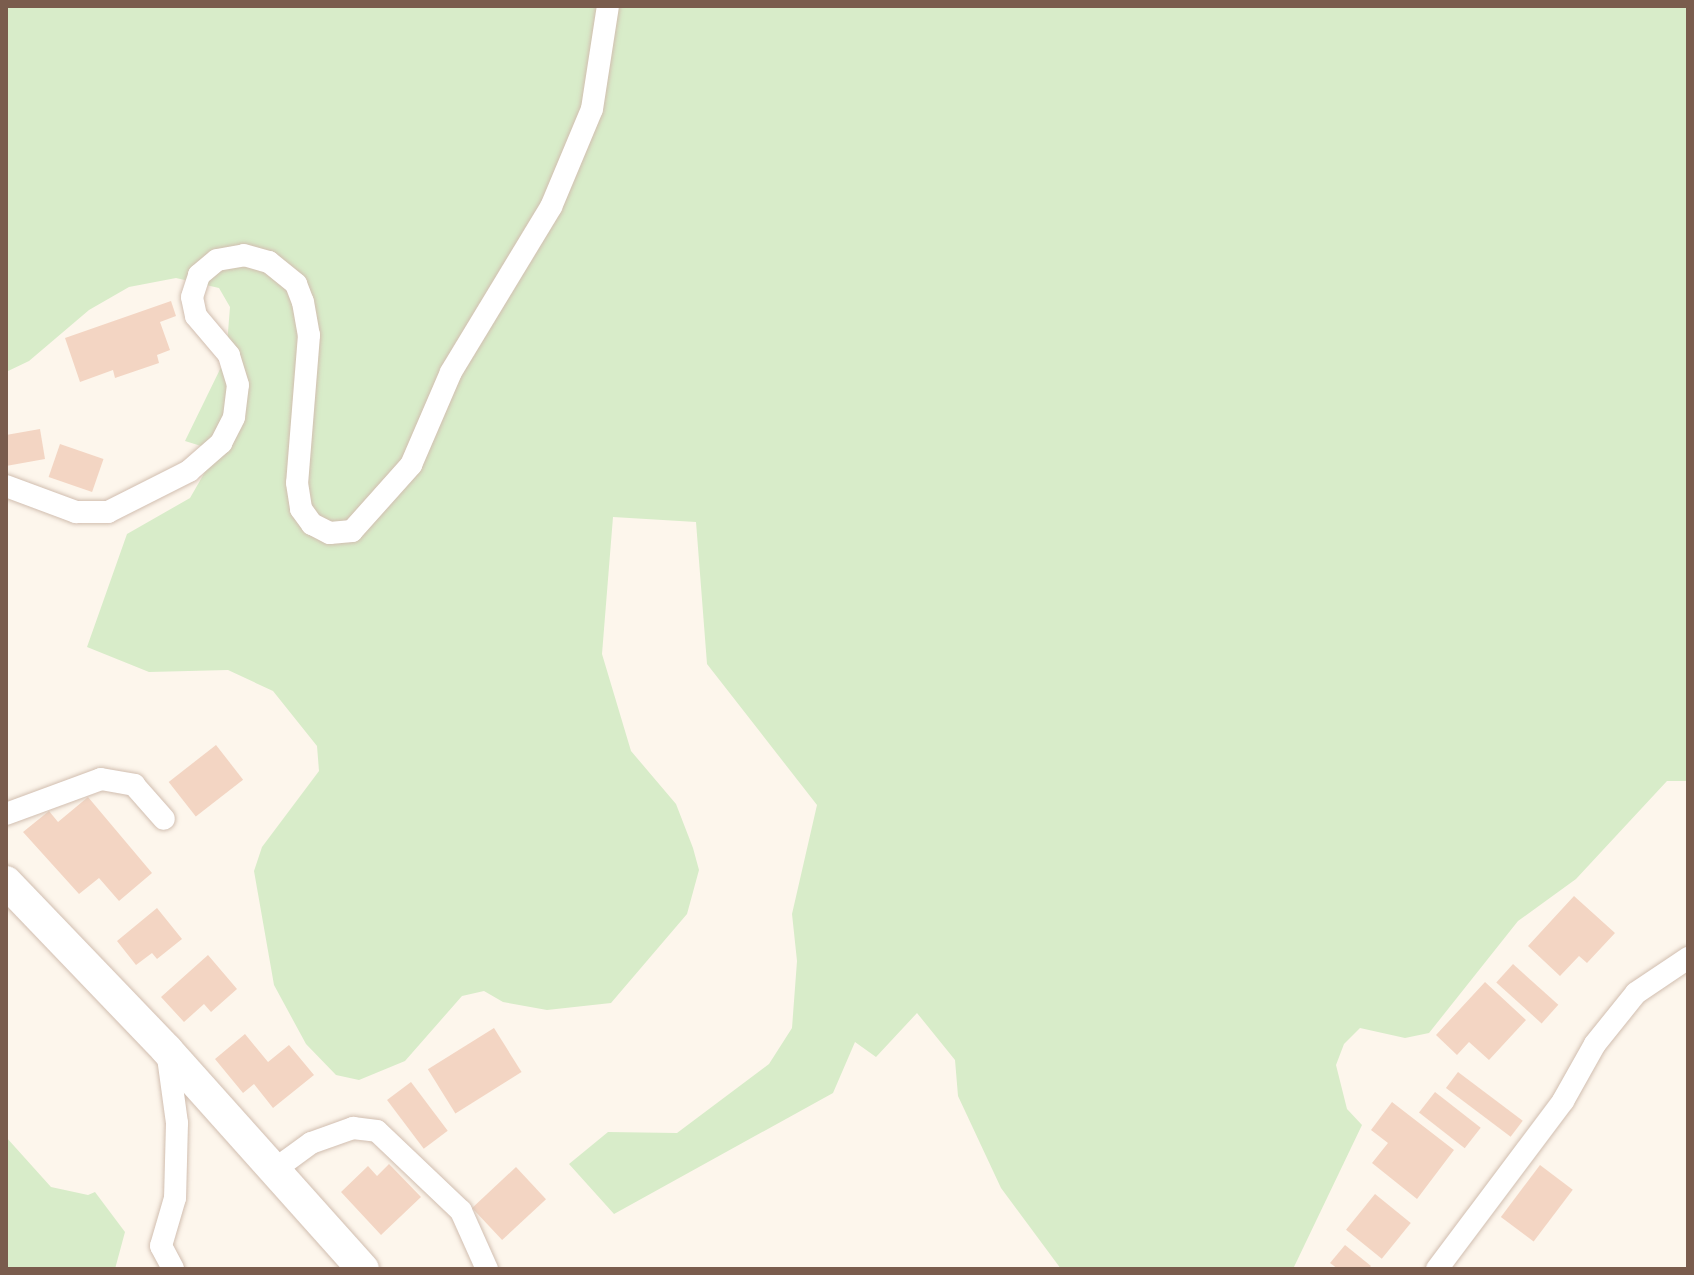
<!DOCTYPE html>
<html>
<head>
<meta charset="utf-8">
<style>
	body { margin:0 }
	#map { position:relative; width:1694px; height:1275px; overflow:hidden; background:#fdf6ec; font-family:"Nunito Sans",sans-serif }
	div>[style] { position:absolute }
	.green>* { inset:0; background:#d8ecc9 }
	.building>* { inset:0; background:#f3d5c3; transform-origin:0 0 }
	.roads { filter:drop-shadow(0 0 2px #d1beb0) drop-shadow(0 0 2px #d1beb0) }
	.street>* { height:22px; margin:-11px; padding:0 11px; transform-origin:11px; border-radius:11px; background:#fff }
	.secondary>* { height:32px; margin:-16px; padding:0 16px; transform-origin:16px; border-radius:16px; background:#fff }
	span { translate:-50% -50%; white-space:nowrap; text-align:center; line-height:1.15; -webkit-text-stroke:6px #fffaf3; paint-order:stroke }
	.frame { position:absolute; inset:0; border:8px solid #7a5c4d; pointer-events:none }
</style>
</head>
<body>
<div id="map">
	<div class="green">
		<i style="clip-path:polygon(6px 6px,1688px 6px,1688px 781px,1667px 781px,1576px 879px,1518px 921px,1429px 1033px,1405px 1038px,1360px 1028px,1344px 1044px,1336px 1065px,1347px 1109px,1362px 1125px,1293px 1269px,1061px 1269px,1001px 1188px,958px 1096px,955px 1060px,917px 1013px,876px 1057px,855px 1042px,833px 1093px,614px 1214px,569px 1164px,608px 1132px,677px 1133px,769px 1064px,792px 1028px,797px 961px,792px 914px,817px 805px,707px 664px,696px 522px,613px 517px,602px 654px,631px 751px,676px 804px,693px 848px,699px 870px,687px 914px,611px 1003px,547px 1010px,503px 1002px,484px 991px,462px 996px,405px 1061px,359px 1080px,336px 1075px,306px 1044px,274px 985px,254px 871px,262px 847px,319px 771px,317px 746px,273px 691px,228px 670px,149px 672px,87px 647px,127px 534px,190px 498px,217px 451px,185px 441px,226px 357px,230px 307px,219px 288px,176px 278px,129px 287px,89px 310px,29px 361px,6px 372px)"></i>
		<i style="clip-path:polygon(6px 1137px,51px 1187px,88px 1195px,95px 1192px,125px 1232px,115px 1269px,6px 1269px)"></i>
	</div>
	<div class="building">
		<i style="clip-path:polygon(171px 301px,176px 316px,160px 322px,170px 350px,157px 355px,159px 363px,115px 378px,113px 370px,80px 382px,65px 338px)"></i>
		<i style="clip-path:polygon(40px 429px,45px 459px,6px 466px,6px 435px)"></i>
		<i style="left:60px;top:444px;width:46px;height:35px;rotate:19deg"></i>
		<i style="left:216px;top:745px;width:44px;height:60px;rotate:52deg"></i>
		<i style="clip-path:polygon(88px 797px,152px 873px,119px 901px,99px 878px,79px 894px,23px 832px,49px 811px,58px 822px)"></i>
		<i style="clip-path:polygon(1574px 896px,1615px 933px,1587px 963px,1579px 956px,1560px 976px,1528px 946px)"></i>
		<i style="clip-path:polygon(157px 908px,182px 939px,157px 959px,152px 953px,136px 965px,117px 941px)"></i>
		<i style="clip-path:polygon(208px 955px,237px 989px,211px 1012px,204px 1004px,184px 1022px,161px 997px)"></i>
		<i style="left:1513px;top:964px;width:61px;height:25px;rotate:42deg"></i>
		<i style="clip-path:polygon(1485px 982px,1526px 1020px,1489px 1060px,1469px 1042px,1457px 1055px,1436px 1035px)"></i>
		<i style="left:494px;top:1028px;width:52px;height:78px;rotate:58deg"></i>
		<i style="clip-path:polygon(245px 1034px,268px 1062px,289px 1045px,314px 1075px,273px 1108px,254px 1084px,243px 1093px,215px 1059px)"></i>
		<i style="left:1458px;top:1072px;width:81px;height:20px;rotate:37deg"></i>
		<i style="left:411px;top:1082px;width:61px;height:30px;rotate:53deg"></i>
		<i style="left:1435px;top:1092px;width:58px;height:26px;rotate:38deg"></i>
		<i style="clip-path:polygon(1392px 1102px,1454px 1150px,1417px 1199px,1372px 1163px,1388px 1143px,1371px 1130px)"></i>
		<i style="clip-path:polygon(389px 1164px,421px 1197px,381px 1235px,341px 1192px,368px 1166px,377px 1176px)"></i>
		<i style="left:1540px;top:1165px;width:41px;height:65px;rotate:37deg"></i>
		<i style="left:516px;top:1167px;width:44px;height:60px;rotate:47deg"></i>
		<i style="left:1375px;top:1194px;width:46px;height:46px;rotate:39deg"></i>
		<i style="clip-path:polygon(1345px 1245px,1371px 1266px,1368px 1269px,1338px 1269px,1330px 1263px)"></i>
	</div>
	<div class="roads">
		<div class="street">
			<i style="left:6px;top:486px;width:75px;rotate:20.4deg"></i>
			<i style="left:76px;top:512px;width:32px"></i>
			<i style="left:108px;top:512px;width:91px;rotate:-26.8deg"></i>
			<i style="left:189px;top:471px;width:43px;rotate:-41.2deg"></i>
			<i style="left:221px;top:443px;width:29px;rotate:-63deg"></i>
			<i style="left:234px;top:417px;width:32px;rotate:-83deg"></i>
			<i style="left:238px;top:385px;width:31px;rotate:-107deg"></i>
			<i style="left:229px;top:355px;width:51px;rotate:-130.2deg"></i>
			<i style="left:196px;top:316px;width:19px;rotate:-102deg"></i>
			<i style="left:192px;top:297px;width:23px;rotate:-72deg"></i>
			<i style="left:199px;top:275px;width:23px;rotate:-40deg"></i>
			<i style="left:217px;top:260px;width:27px;rotate:-10deg"></i>
			<i style="left:244px;top:255px;width:26px;rotate:16deg"></i>
			<i style="left:269px;top:262px;width:35px;rotate:39deg"></i>
			<i style="left:296px;top:284px;width:19px;rotate:69deg"></i>
			<i style="left:303px;top:302px;width:34px;rotate:80deg"></i>
			<i style="left:309px;top:335px;width:148px;rotate:94.6deg"></i>
			<i style="left:297px;top:483px;width:26px;rotate:81deg"></i>
			<i style="left:301px;top:509px;width:19px;rotate:54deg"></i>
			<i style="left:312px;top:524px;width:20px;rotate:27deg"></i>
			<i style="left:330px;top:533px;width:22px;rotate:-5deg"></i>
			<i style="left:352px;top:531px;width:89px;rotate:-48.2deg"></i>
			<i style="left:411px;top:465px;width:101px;rotate:-66.7deg"></i>
			<i style="left:451px;top:372px;width:193px;rotate:-58.8deg"></i>
			<i style="left:551px;top:207px;width:106px;rotate:-67.3deg"></i>
			<i style="left:592px;top:109px;width:104px;rotate:-81.2deg"></i>
			<i style="left:6px;top:814px;width:101px;rotate:-20.2deg"></i>
			<i style="left:101px;top:779px;width:34px;rotate:10deg"></i>
			<i style="left:134px;top:785px;width:45px;rotate:48.6deg"></i>
			<i style="left:167px;top:1050px;width:74px;rotate:82.2deg"></i>
			<i style="left:177px;top:1123px;width:75px;rotate:91.5deg"></i>
			<i style="left:175px;top:1198px;width:50px;rotate:106.3deg"></i>
			<i style="left:161px;top:1246px;width:26px;rotate:62deg"></i>
			<i style="left:274px;top:1170px;width:46px;rotate:-36.1deg"></i>
			<i style="left:311px;top:1143px;width:45px;rotate:-19.7deg"></i>
			<i style="left:353px;top:1128px;width:24px;rotate:7deg"></i>
			<i style="left:377px;top:1131px;width:116px;rotate:43.6deg"></i>
			<i style="left:461px;top:1211px;width:64px;rotate:65.9deg"></i>
			<i style="left:1437px;top:1269px;width:210px;rotate:-53.1deg"></i>
			<i style="left:1563px;top:1101px;width:65px;rotate:-60.7deg"></i>
			<i style="left:1595px;top:1044px;width:65px;rotate:-51.2deg"></i>
			<i style="left:1636px;top:993px;width:63px;rotate:-33.9deg"></i>
		</div>
		<div class="secondary">
			<i style="left:6px;top:882px;width:233px;rotate:46.2deg"></i>
			<i style="left:167px;top:1050px;width:294px;rotate:48.2deg"></i>
		</div>
	</div>
	<div class="frame"></div>
</div>
</body>
</html>
